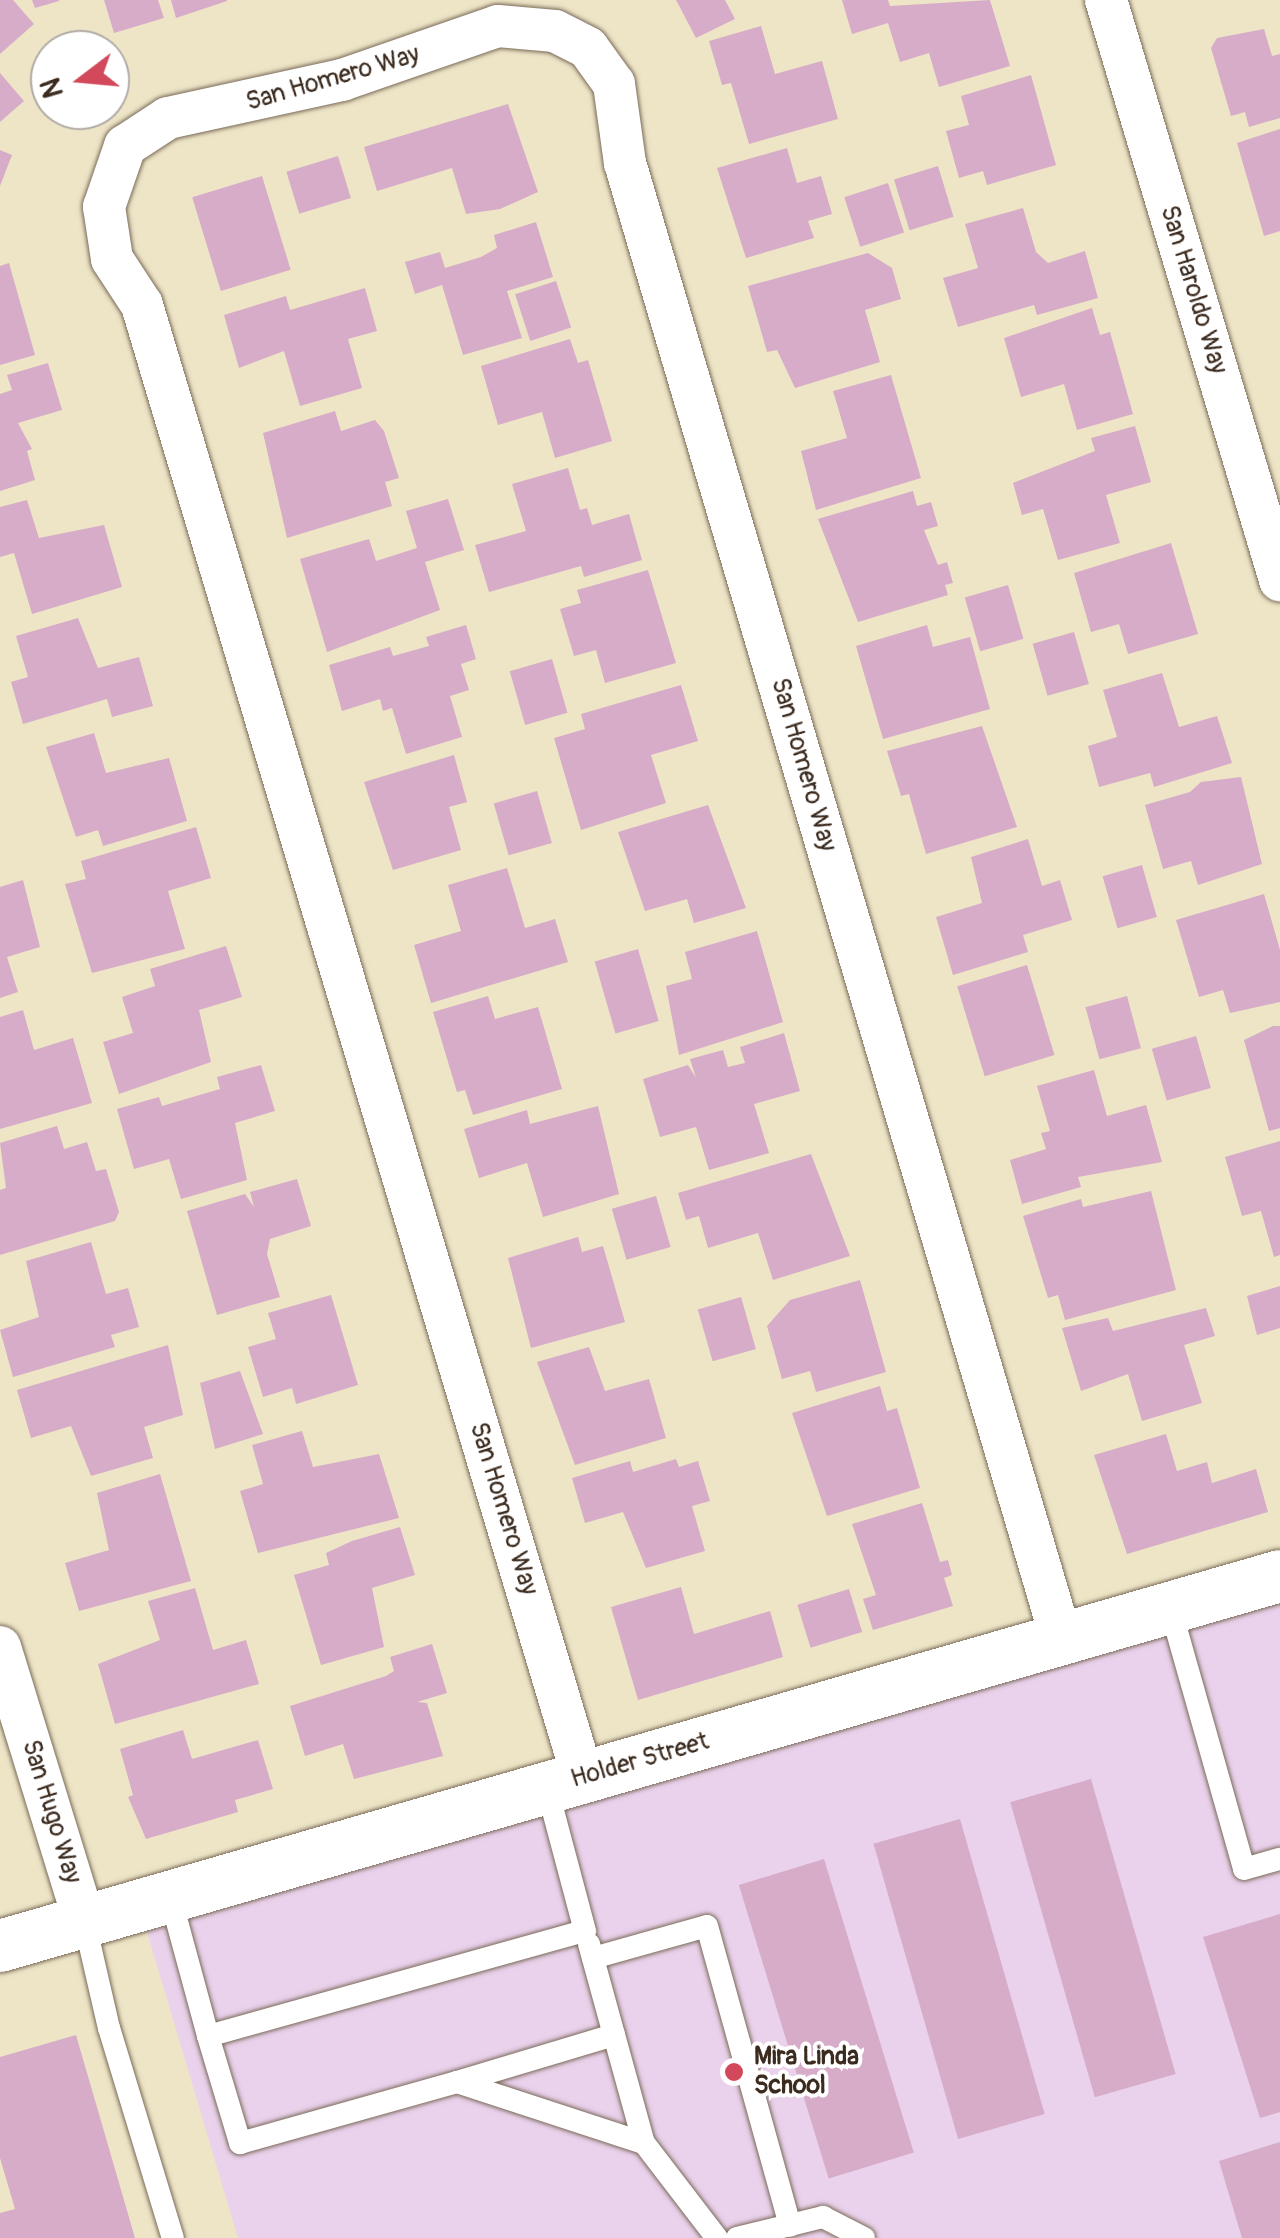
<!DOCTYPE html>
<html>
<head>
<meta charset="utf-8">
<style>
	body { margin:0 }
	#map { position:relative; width:1280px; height:2238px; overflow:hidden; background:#eee5c7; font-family:Pangolin,sans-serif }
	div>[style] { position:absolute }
	.built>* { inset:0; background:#ead1ec }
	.building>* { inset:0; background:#d6acc8; transform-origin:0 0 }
	.roads { filter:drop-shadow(0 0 2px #7a6b59) drop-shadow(0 0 2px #7a6b59) }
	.service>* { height:22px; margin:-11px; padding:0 11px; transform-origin:11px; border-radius:11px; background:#fff }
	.minor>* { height:42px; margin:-21px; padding:0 21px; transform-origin:21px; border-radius:21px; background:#fff }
	.tertiary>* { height:52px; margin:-26px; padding:0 26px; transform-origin:26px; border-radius:26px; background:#fff }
	.dots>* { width:28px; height:28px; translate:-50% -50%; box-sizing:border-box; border:5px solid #fff; border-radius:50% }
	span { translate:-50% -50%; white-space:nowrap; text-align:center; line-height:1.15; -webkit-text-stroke:8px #fff; paint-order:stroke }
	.street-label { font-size:25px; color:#3b2a1e }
	.poi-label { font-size:25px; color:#3b2a1e; font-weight:700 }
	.left { translate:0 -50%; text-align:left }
	.north { position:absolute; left:30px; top:30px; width:100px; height:100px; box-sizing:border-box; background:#fff; border:2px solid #b1aaa5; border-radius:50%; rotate:254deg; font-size:28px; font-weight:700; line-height:40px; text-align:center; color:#3b2a1e }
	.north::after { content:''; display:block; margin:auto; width:35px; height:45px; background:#d1495b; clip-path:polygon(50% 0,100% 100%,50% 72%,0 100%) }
</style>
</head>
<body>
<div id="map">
	<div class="built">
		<i style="clip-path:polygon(1280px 1576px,1280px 2238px,238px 2238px,139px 1905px)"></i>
	</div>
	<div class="building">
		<i style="clip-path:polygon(0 0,13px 0,34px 24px,0 54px)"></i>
		<i style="clip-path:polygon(32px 0,59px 0,59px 1px,35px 8px)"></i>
		<i style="clip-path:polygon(104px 0,158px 0,164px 18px,114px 33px)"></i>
		<i style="clip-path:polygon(171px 0,227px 0,227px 1px,176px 18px)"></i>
		<i style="clip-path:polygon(676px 0,725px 0,735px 19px,696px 38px)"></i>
		<i style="clip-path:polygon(842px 0,888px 0,890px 6px,990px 0,1010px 66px,939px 87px,929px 53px,900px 62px,888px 23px,852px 34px)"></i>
		<i style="clip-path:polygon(761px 26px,775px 74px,822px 61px,838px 119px,749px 144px,731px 83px,722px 85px,709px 41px)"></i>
		<i style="clip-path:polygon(1264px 29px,1272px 56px,1280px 54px,1280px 118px,1249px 127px,1245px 112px,1231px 116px,1211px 48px,1217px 38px)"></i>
		<i style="clip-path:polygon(0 73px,24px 101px,0 122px)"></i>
		<i style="clip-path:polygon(1031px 75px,1056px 165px,987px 185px,983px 171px,959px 178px,946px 131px,969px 125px,961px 96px)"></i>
		<i style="clip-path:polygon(508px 104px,538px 192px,500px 209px,466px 214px,452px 168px,377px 191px,364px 147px)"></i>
		<i style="clip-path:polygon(1280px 129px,1280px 231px,1264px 236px,1237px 143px)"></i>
		<i style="clip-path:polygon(787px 148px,797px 183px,821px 176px,832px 214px,808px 221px,814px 238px,746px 258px,717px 168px)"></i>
		<i style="clip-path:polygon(0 150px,12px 155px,0 186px)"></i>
		<i style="left:338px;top:156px;width:44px;height:54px;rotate:73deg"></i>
		<i style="left:938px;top:166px;width:53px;height:46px;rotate:73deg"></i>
		<i style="left:262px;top:176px;width:98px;height:73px;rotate:73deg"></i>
		<i style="left:888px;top:183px;width:52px;height:46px;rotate:72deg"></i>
		<i style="clip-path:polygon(1023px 208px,1036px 252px,1048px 263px,1085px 251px,1098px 298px,1037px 315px,1034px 305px,958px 327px,943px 278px,978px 268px,965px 224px)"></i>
		<i style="clip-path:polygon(536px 222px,553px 277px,507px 291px,522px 338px,463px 355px,442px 285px,415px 294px,405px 262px,440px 252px,445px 268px,481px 257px,497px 248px,494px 235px)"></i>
		<i style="clip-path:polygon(868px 253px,892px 268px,901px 299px,865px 310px,880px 362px,795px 388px,777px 350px,767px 352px,748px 286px)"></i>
		<i style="clip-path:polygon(9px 263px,35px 355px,0 365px,0 266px)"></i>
		<i style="left:556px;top:281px;width:49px;height:43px;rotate:72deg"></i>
		<i style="clip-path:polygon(365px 288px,377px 331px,348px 339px,362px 388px,300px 406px,284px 351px,239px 368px,224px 315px,286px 296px,290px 310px)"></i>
		<i style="clip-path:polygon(1092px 308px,1100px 335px,1110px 332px,1133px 414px,1077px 430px,1064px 384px,1021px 397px,1004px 338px)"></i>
		<i style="clip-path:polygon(570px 339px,578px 363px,588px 360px,612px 441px,555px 458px,542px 412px,498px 425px,481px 366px)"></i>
		<i style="clip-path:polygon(48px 363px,62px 410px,18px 423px,32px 449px,27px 451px,35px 480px,0 491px,0 394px,12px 390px,7px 375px)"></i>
		<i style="clip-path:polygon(891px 375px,921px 478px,816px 510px,801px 451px,847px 438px,833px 391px)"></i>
		<i style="clip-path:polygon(335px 411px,341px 431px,375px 420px,384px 431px,399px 478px,385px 482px,392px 506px,287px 538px,263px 433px)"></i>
		<i style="clip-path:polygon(1135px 426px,1151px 482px,1106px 495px,1120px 543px,1058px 560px,1043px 509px,1022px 515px,1013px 483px,1095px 451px,1091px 438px)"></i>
		<i style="clip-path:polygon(568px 468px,580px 510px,587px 508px,592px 525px,629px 514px,642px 560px,584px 577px,581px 566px,489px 592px,475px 545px,526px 531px,512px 484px)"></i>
		<i style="clip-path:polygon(913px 491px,917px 506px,931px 502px,938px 526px,924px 530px,938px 565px,947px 562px,953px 583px,945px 585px,948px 595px,858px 622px,818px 519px)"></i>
		<i style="clip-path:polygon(448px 499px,464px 550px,425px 562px,440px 610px,327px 652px,300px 559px,369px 539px,376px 561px,417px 548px,406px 511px)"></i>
		<i style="clip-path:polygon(27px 500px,39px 538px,104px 525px,122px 587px,32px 614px,14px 553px,0 557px,0 507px)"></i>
		<i style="clip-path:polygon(1171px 543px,1198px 634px,1128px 654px,1119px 624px,1091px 632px,1074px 573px)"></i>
		<i style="clip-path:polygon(648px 570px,676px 663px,605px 683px,596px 650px,574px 656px,560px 609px,581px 603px,577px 590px)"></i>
		<i style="left:1008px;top:585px;width:56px;height:45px;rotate:74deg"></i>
		<i style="clip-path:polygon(78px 618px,98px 668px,139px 657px,153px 706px,112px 717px,107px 699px,23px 724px,11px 682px,28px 677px,16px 636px)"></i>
		<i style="clip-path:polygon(466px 625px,476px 659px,461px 664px,469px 690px,450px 696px,462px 737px,406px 754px,392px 708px,383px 711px,380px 699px,342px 711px,329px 665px,390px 647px,393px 656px,429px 646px,426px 637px)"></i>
		<i style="clip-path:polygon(927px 625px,933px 647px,970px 637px,990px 709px,883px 739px,856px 646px)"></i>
		<i style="left:1074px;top:632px;width:54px;height:43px;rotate:74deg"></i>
		<i style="left:552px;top:659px;width:56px;height:44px;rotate:74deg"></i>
		<i style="clip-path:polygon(1162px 673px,1179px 727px,1217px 716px,1232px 763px,1154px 787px,1150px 773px,1099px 787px,1088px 746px,1117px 737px,1103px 690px)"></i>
		<i style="clip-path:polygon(681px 685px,698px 741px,651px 755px,666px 803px,581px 830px,554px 738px,585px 729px,581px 714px)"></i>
		<i style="clip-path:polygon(982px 726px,1017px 827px,926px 854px,909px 794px,901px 796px,887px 751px)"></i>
		<i style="clip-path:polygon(94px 733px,106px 773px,169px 758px,187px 821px,103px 846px,98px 830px,76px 837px,46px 747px)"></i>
		<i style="clip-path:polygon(454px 755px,467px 802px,449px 807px,461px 850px,393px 870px,364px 782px)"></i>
		<i style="clip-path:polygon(1241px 777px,1262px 864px,1198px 885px,1191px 861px,1163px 869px,1145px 805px,1190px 792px,1201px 782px)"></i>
		<i style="left:537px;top:791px;width:54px;height:45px;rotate:74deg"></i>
		<i style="clip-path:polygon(708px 805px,746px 908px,694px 923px,687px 899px,645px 911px,618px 832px)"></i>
		<i style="clip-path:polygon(196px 827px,211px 878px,168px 891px,185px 949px,92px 973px,65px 884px,86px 879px,81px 861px)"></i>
		<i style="clip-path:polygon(1028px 839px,1042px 886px,1060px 880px,1072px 920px,1023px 935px,1028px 952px,953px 975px,936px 917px,982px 903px,971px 857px)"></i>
		<i style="left:1142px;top:865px;width:54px;height:41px;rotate:74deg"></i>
		<i style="clip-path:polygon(507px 868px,525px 928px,555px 919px,568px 962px,431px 1003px,414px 945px,461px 931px,448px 885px)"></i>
		<i style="clip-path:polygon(23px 880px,40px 947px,7px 957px,18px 992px,0 998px,0 887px)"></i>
		<i style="clip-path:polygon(1264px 894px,1280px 950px,1280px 1002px,1230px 1013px,1223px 990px,1199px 997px,1176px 920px)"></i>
		<i style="clip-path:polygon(757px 931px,783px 1022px,679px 1055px,666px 986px,692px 979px,685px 952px)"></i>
		<i style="clip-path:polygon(226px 946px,242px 997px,199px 1010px,211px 1062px,119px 1094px,103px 1042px,133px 1033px,122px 997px,155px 986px,150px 969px)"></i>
		<i style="left:638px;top:949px;width:75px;height:45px;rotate:74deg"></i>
		<i style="left:1027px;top:965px;width:94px;height:73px;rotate:73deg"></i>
		<i style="clip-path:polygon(488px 996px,495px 1019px,538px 1007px,562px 1089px,473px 1115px,465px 1090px,457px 1092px,433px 1012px)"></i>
		<i style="left:1127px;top:996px;width:54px;height:43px;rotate:75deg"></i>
		<i style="clip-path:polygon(23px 1010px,34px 1050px,73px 1038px,92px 1103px,0 1129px,0 1017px)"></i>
		<i style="clip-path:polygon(1273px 1026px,1280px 1026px,1280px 1128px,1269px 1131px,1244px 1040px)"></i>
		<i style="clip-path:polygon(784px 1033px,800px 1091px,754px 1104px,769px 1153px,709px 1170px,696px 1127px,660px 1137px,643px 1079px,688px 1065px,696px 1078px,690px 1059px,723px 1050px,728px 1067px,745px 1063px,740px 1047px)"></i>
		<i style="left:1196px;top:1036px;width:54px;height:46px;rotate:74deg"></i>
		<i style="clip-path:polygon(261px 1065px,275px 1111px,235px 1123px,247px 1180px,181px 1199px,169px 1159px,134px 1169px,117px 1109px,159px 1097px,162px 1106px,220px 1089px,217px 1077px)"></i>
		<i style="clip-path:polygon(1094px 1070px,1107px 1116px,1146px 1105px,1162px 1162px,1078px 1177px,1081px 1187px,1022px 1204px,1010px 1160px,1046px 1149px,1041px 1133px,1050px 1131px,1037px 1086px)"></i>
		<i style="clip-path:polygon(598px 1106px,619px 1194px,543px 1217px,527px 1163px,479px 1178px,464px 1129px,527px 1110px,530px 1124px)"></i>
		<i style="clip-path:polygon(57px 1126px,64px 1149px,87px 1142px,96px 1171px,106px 1169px,119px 1212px,115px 1221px,0 1255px,0 1190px,6px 1188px,0 1143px)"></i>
		<i style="clip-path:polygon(1280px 1141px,1280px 1255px,1274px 1257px,1261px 1211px,1242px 1216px,1225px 1157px)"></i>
		<i style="clip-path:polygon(811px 1154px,850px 1256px,773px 1280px,758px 1233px,708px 1248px,699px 1216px,686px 1220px,678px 1193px)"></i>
		<i style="clip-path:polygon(297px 1179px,311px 1226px,270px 1239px,267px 1254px,280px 1297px,217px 1315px,187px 1211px,245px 1194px,254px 1207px,250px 1192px)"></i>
		<i style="clip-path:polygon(1151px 1191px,1176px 1290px,1065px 1320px,1058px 1295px,1048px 1298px,1023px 1216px,1081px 1199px,1083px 1207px)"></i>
		<i style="left:656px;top:1196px;width:53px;height:46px;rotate:74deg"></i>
		<i style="clip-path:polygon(578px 1237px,582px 1252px,603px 1246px,625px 1322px,531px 1348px,508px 1258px)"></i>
		<i style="clip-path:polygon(91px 1242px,106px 1294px,128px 1288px,139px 1327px,111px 1335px,115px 1347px,13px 1377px,0 1330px,39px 1317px,26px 1261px)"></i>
		<i style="clip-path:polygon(860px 1280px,886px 1372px,816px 1392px,810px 1371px,782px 1379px,767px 1326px,790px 1300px)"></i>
		<i style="clip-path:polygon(1280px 1286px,1280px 1328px,1257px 1335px,1247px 1296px)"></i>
		<i style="clip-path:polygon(331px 1295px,358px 1385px,296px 1404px,292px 1388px,263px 1397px,248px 1347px,276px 1339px,268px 1313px)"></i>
		<i style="left:741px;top:1297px;width:54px;height:45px;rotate:74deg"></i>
		<i style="clip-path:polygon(1206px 1308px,1215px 1336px,1184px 1345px,1202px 1403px,1142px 1421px,1128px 1374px,1081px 1391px,1062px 1328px,1108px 1318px,1113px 1331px)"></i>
		<i style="clip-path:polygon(168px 1345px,183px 1415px,144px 1427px,153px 1458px,91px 1476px,71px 1426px,31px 1438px,17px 1390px)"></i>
		<i style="clip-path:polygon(589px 1347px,605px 1391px,649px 1379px,666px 1438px,575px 1465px,537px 1362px)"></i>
		<i style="clip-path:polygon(240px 1371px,263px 1434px,215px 1449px,200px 1383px)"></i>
		<i style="clip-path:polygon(880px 1386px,887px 1411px,897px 1408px,920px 1488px,827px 1516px,792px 1413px)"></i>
		<i style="clip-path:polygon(302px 1431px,313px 1467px,379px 1454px,399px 1518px,258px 1553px,240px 1491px,263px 1484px,252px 1445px)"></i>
		<i style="clip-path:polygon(1166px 1434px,1177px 1471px,1207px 1462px,1212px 1483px,1256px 1469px,1268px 1512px,1127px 1554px,1094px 1455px)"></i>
		<i style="clip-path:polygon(676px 1459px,679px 1467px,698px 1461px,710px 1501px,692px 1506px,705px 1551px,646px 1568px,623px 1512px,585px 1523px,572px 1478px,630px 1461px,633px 1472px)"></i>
		<i style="clip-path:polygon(160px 1474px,191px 1581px,79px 1611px,65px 1563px,109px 1550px,97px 1493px)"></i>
		<i style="clip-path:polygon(922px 1503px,940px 1562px,948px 1560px,952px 1575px,944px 1578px,953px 1606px,873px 1630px,863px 1599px,876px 1595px,852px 1524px)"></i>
		<i style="clip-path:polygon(400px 1527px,415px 1575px,372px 1588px,384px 1647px,321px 1665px,294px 1575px,329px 1565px,326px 1553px,352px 1541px)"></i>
		<i style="clip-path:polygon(681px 1587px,694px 1634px,770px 1611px,783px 1657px,638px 1700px,611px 1607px)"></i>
		<i style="clip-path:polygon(195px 1588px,213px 1650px,246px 1640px,259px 1684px,115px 1724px,98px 1664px,160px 1640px,148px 1601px)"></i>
		<i style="left:849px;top:1589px;width:45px;height:54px;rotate:73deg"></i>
		<i style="clip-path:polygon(432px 1644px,447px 1693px,417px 1702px,427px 1703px,443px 1756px,354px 1779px,343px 1744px,305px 1756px,290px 1706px,386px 1676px,394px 1671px,390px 1657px)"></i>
		<i style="clip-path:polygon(183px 1730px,192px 1759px,258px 1740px,273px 1789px,235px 1800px,238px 1812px,146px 1839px,128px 1797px,133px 1795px,120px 1749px)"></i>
		<i style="left:1091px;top:1779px;width:307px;height:84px;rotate:74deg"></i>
		<i style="left:960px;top:1819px;width:307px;height:90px;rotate:74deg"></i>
		<i style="left:824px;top:1859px;width:307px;height:89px;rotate:73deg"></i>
		<i style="clip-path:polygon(1280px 1914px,1280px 2112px,1260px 2118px,1203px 1937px)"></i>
		<i style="clip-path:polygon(76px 2035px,135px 2238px,0 2238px,0 2213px,15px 2209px,0 2158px,0 2057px)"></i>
		<i style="clip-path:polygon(1280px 2142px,1280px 2238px,1242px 2238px,1219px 2161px)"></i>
	</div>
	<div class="roads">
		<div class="service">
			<i style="left:1170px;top:1607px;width:272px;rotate:74.2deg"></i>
			<i style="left:1244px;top:1869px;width:37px;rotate:-16deg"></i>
			<i style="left:170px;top:1896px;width:145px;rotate:74.8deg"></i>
			<i style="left:208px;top:2036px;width:391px;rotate:-15.6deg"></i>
			<i style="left:585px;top:1931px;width:148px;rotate:-104.9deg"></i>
			<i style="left:84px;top:1920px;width:111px;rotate:77deg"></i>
			<i style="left:109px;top:2028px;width:220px;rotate:73.1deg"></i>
			<i style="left:589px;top:1944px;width:206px;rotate:74.6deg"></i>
			<i style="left:644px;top:2143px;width:120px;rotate:52.5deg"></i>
			<i style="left:593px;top:1958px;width:118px;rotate:-15.7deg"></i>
			<i style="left:707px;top:1926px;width:311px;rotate:74.5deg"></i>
			<i style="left:208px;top:2036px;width:112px;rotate:73.3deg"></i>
			<i style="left:240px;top:2143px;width:225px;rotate:-15.7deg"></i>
			<i style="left:457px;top:2082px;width:197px;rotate:18.1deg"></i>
			<i style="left:457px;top:2082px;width:164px;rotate:-16.7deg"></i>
			<i style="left:737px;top:2238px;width:89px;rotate:-13.7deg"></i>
			<i style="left:823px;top:2217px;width:46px;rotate:27.1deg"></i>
		</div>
		<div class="minor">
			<i style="left:1106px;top:0;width:606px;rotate:73.3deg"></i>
			<i style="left:0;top:1647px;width:286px;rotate:72.9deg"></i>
			<i style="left:583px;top:1778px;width:1538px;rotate:-106.67deg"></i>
			<i style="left:142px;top:305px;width:55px;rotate:-123.1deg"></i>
			<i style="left:112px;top:259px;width:53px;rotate:-98.7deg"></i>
			<i style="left:104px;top:207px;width:65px;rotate:-71deg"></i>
			<i style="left:125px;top:146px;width:51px;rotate:-33.1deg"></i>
			<i style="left:168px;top:118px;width:178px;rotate:-12.3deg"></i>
			<i style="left:342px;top:80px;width:165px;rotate:-19.1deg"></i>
			<i style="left:498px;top:26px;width:57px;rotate:5deg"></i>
			<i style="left:555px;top:31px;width:37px;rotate:27deg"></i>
			<i style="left:588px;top:48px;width:44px;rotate:54.2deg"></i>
			<i style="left:614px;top:84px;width:80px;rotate:82.1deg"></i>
			<i style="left:625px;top:163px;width:1538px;rotate:73.53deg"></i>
		</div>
		<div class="tertiary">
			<i style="left:0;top:1946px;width:1332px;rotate:-16.12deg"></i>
		</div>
	</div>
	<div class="dots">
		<i style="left:734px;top:2072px;background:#d1495b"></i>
	</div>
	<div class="street-label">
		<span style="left:333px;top:79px;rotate:-16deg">San Homero Way</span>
		<span style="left:1193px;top:290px;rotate:73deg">San Haroldo Way</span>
		<span style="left:803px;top:765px;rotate:74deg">San Homero Way</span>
		<span style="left:503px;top:1509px;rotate:73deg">San Homero Way</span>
		<span style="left:640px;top:1761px;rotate:-16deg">Holder Street</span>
		<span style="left:51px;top:1812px;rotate:73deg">San Hugo Way</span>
	</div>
	<div class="poi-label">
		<span class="left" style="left:754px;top:2072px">Mira Linda<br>School</span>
	</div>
	<div class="north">N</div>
</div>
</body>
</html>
